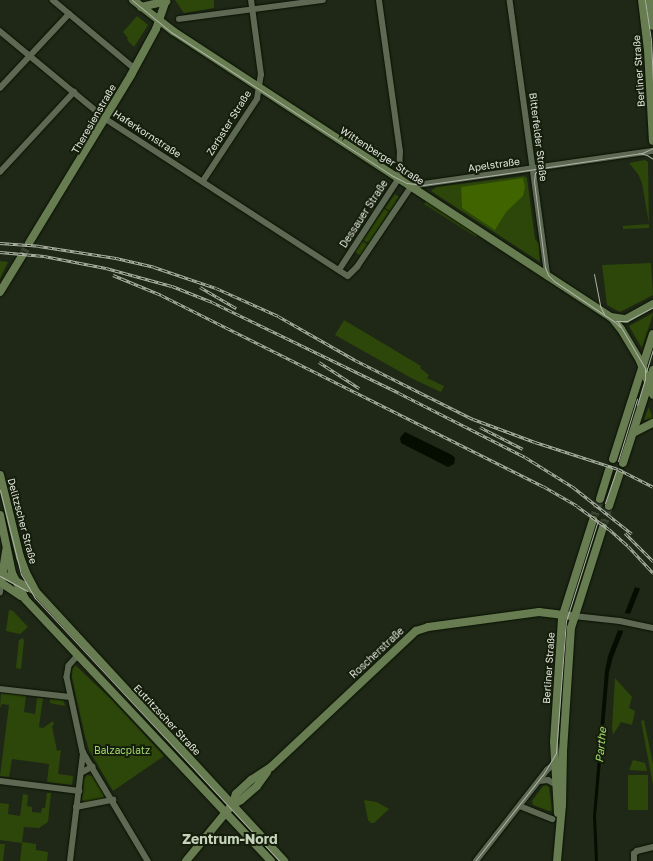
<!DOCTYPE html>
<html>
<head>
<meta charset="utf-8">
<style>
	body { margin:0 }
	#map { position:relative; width:653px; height:861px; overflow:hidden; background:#1f2816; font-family:"Golos Text",sans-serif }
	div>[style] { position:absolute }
	.green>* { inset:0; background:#2d4609; transform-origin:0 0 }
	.forest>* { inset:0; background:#3f6400 }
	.water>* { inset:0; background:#040d00 }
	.pier>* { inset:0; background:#1f2816 }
	.secondary-tunnel>* { height:8px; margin-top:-4px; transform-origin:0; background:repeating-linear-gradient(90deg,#3c4534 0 8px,transparent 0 12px) }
	.roads { filter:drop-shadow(0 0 1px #091102) drop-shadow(0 0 1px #091102) }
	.minor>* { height:5.5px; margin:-2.75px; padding:0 2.75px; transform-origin:2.75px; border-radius:2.75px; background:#5e6954 }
	.secondary>* { height:8px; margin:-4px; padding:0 4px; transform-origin:4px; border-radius:4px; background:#677c50 }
	.tram>* { height:1px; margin:-0.5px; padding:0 0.5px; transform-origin:0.5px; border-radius:0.5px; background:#adb4a6 }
	.rail>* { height:3px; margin-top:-1.5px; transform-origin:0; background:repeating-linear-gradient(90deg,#151e0c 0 4.5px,#adb4a6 0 9px); box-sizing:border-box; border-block:1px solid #adb4a6 }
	span { translate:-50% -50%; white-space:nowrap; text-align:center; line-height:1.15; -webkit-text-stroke:4px #151e0c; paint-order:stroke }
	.street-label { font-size:10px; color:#e1e7db }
	.park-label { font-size:10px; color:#a4d969 }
	.water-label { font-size:11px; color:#a7dd6c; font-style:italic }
	.district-label { font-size:14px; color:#c5d2ba; font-weight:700 }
</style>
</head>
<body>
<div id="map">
	<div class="green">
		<i style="clip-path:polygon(175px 0,214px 0,214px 8px,184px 13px)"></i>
		<i style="clip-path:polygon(137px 16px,148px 25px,134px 47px,127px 40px,128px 38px,123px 32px)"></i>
		<i style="clip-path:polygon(645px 160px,648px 162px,649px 228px,623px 229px,623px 226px,649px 224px,642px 183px,638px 174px,629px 163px)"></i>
		<i style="clip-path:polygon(524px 176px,527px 178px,535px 239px,539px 244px,540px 262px,431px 191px,436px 187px)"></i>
		<i style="clip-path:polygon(395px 194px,399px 197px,390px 211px,385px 208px)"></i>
		<i style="clip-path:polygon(426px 201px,477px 235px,476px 237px,424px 204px)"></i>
		<i style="clip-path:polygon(384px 209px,389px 212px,369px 243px,363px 240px)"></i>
		<i style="left:362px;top:241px;width:7px;height:13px;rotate:34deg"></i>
		<i style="clip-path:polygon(0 261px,8px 262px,0 279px)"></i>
		<i style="clip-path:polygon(651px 263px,653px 295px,620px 312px,607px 305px,602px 265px)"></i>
		<i style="clip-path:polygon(653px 313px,653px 314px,642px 348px,629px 326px)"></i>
		<i style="clip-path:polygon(344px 320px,421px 366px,420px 368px,429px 375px,427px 378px,444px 386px,441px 392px,413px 379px,335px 335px)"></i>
		<i style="clip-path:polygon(649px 408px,653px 419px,644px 420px,648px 409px)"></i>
		<i style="clip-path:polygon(9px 610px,13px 611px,28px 627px,20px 634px,6px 631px)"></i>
		<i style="clip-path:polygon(23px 638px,24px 641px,21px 669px,16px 668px,19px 640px)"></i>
		<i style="clip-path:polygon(75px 665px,111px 699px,164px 756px,113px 791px,89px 750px,85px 737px,72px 678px,72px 670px)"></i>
		<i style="clip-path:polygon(615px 678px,632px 697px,629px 708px,635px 711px,632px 725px,621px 722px,613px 735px,612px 727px)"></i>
		<i style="clip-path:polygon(1px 693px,26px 696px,24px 712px,35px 714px,37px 698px,43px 698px,39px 727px,43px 728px,53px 721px,54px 725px,52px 726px,57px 751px,61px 750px,58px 774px,73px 776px,72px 785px,47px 782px,49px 764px,12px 759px,9px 777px,0 776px,9px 705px,2px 704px,0 708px)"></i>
		<i style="clip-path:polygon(50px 699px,63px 700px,65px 706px,50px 703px)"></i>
		<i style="clip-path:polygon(644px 720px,653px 764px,653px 785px,641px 721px)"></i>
		<i style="clip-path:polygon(633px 760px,645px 763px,647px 771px,629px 770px)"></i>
		<i style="clip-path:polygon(87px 775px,93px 776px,104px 795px,104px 798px,86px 802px,82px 800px,84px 779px)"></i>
		<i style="left:628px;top:775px;width:20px;height:35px"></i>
		<i style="clip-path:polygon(546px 785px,549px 787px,552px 810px,549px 811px,533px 805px,532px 801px,543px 786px)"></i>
		<i style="clip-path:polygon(47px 793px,51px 793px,48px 822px,39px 828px,24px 827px,22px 842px,36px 844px,36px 850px,48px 852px,47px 861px,20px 861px,22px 843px,0 840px,0 803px,9px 804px,8px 814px,20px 816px,23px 794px,28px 795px,27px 806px,32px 807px,32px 812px,41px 813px,42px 808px,45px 808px)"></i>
		<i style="clip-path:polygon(364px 800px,377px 802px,389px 809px,374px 823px,371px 823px,368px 820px)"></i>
		<i style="clip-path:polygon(0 844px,5px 844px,3px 861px,0 861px)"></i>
	</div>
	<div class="forest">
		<i style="clip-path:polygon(523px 178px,525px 187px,523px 196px,506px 212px,495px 230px,462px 208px,461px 187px)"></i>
	</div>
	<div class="water">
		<i style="clip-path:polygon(405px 432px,452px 455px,455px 458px,454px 464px,448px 467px,401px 443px,400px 438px)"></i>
		<i style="clip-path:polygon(653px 556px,613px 657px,609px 672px,596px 816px,598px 861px,595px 861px,593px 817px,605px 671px,608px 656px,635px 587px)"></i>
	</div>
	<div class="pier">
		<i style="clip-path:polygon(653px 541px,653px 561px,642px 589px,634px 587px)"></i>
		<i style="clip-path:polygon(623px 613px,632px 614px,625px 631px,617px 630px)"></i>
	</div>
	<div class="secondary-tunnel">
		<i style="left:22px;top:256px;width:15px;rotate:-62deg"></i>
		<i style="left:593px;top:520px;width:22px;rotate:-72deg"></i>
		<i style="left:603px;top:527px;width:22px;rotate:-74deg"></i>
	</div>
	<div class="roads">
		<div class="minor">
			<i style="left:53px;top:0;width:106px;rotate:40deg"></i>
			<i style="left:510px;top:0;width:279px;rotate:82.2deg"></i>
			<i style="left:179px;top:19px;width:145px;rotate:-7.5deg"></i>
			<i style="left:0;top:31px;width:138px;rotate:39.7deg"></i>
			<i style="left:106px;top:119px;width:288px;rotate:33deg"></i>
			<i style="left:348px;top:276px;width:13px;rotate:-45deg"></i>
			<i style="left:357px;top:267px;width:97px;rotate:-56deg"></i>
			<i style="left:0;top:88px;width:101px;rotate:-47deg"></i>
			<i style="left:0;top:172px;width:109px;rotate:-47.2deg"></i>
			<i style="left:203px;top:181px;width:98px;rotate:-56.6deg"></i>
			<i style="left:257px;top:99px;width:24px;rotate:-81deg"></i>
			<i style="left:261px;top:75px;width:76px;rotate:-97.6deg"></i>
			<i style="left:410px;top:186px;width:246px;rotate:-8.2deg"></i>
			<i style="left:339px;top:270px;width:110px;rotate:-56.9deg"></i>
			<i style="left:399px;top:178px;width:26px;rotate:-88deg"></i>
			<i style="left:400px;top:152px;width:153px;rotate:-97.9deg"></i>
			<i style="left:0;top:593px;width:10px;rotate:-84deg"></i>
			<i style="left:574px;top:616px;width:46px;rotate:6.2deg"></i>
			<i style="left:620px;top:621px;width:34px;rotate:12deg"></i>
			<i style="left:78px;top:656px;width:13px;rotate:132deg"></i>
			<i style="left:69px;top:666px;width:11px;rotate:100deg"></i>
			<i style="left:67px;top:677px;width:77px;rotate:78deg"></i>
			<i style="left:83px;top:752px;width:127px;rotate:59.2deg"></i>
			<i style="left:0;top:689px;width:70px;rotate:6.5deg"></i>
			<i style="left:81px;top:773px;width:13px;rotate:-29deg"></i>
			<i style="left:0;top:781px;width:80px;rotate:7.2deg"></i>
			<i style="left:539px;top:781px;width:9px;rotate:-6deg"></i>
			<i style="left:548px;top:780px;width:8px;rotate:30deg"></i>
			<i style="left:520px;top:806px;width:35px;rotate:22deg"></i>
			<i style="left:76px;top:807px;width:38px;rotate:-11deg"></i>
			<i style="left:70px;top:861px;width:109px;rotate:-83.1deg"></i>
			<i style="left:476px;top:861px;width:115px;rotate:-52deg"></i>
			<i style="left:547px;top:770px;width:13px;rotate:-39deg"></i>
			<i style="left:634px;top:861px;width:7px;rotate:-90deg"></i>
			<i style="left:634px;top:854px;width:4px;rotate:-45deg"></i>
			<i style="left:637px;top:851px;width:16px;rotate:-14deg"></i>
		</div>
		<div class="secondary">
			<i style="left:133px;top:0;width:51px;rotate:37.8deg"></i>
			<i style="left:173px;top:31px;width:524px;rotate:33.17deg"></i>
			<i style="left:612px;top:318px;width:14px;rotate:51deg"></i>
			<i style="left:621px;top:329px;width:37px;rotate:59deg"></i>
			<i style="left:640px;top:361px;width:36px;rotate:69deg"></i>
			<i style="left:642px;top:0;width:50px;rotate:83.2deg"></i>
			<i style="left:648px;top:50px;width:91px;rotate:86.9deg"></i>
			<i style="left:650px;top:0;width:26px;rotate:83deg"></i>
			<i style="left:141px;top:7px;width:26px;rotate:-13deg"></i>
			<i style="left:29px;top:243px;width:197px;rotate:-58.7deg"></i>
			<i style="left:131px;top:75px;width:52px;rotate:-61.5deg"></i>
			<i style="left:156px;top:29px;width:31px;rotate:-71deg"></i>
			<i style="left:0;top:292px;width:42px;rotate:-58.6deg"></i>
			<i style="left:611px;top:317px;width:15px;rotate:8deg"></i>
			<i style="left:626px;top:319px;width:31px;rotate:-29deg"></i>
			<i style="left:633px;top:433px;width:22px;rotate:-27deg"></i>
			<i style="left:613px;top:459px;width:131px;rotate:-72.3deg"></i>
			<i style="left:623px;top:463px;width:98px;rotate:-72.1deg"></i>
			<i style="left:0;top:475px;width:84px;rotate:76.3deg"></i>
			<i style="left:20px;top:557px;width:17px;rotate:69deg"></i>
			<i style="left:26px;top:573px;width:21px;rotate:62deg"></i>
			<i style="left:36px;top:592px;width:366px;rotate:47.3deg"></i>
			<i style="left:600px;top:499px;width:31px;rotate:-73deg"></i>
			<i style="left:609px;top:506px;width:35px;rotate:-72deg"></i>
			<i style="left:0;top:515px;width:59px;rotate:78.3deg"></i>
			<i style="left:12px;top:573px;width:29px;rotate:63deg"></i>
			<i style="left:25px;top:599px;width:359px;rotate:46.8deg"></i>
			<i style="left:0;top:573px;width:39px;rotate:27deg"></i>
			<i style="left:0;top:582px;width:25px;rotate:34deg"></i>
			<i style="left:1px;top:583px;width:33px;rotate:-81deg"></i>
			<i style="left:232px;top:805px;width:12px;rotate:-70deg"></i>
			<i style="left:236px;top:794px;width:21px;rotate:-43deg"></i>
			<i style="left:251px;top:780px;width:24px;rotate:-33deg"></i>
			<i style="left:271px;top:767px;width:199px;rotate:-43.2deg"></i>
			<i style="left:416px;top:631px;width:13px;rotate:-18deg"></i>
			<i style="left:428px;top:627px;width:112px;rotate:-7.7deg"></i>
			<i style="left:539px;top:612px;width:35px;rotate:7deg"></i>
			<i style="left:558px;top:813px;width:71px;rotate:-93.2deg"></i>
			<i style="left:554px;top:742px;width:124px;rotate:-86.3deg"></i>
			<i style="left:562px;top:618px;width:103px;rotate:-72.4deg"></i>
			<i style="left:186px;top:861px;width:72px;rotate:-50.6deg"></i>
			<i style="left:232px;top:805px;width:10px;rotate:-29deg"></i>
			<i style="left:241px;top:800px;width:21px;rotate:-41deg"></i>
			<i style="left:257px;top:786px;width:17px;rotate:-54deg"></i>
			<i style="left:557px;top:861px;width:56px;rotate:-84.9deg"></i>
			<i style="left:562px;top:805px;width:54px;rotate:-88.9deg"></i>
			<i style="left:563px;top:751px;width:123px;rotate:-86.3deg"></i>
			<i style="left:571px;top:628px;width:106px;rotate:-72.4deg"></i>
		</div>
	</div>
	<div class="tram">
		<i style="left:132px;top:0;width:50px;rotate:39.4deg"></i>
		<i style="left:171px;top:32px;width:262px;rotate:33deg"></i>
		<i style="left:391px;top:175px;width:18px;rotate:27deg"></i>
		<i style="left:407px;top:183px;width:16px;rotate:7deg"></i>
		<i style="left:423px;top:185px;width:80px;rotate:-7.9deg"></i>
		<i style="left:502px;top:174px;width:142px;rotate:-8.5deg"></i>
		<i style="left:642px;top:153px;width:12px;rotate:-24deg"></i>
		<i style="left:645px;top:0;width:40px;rotate:81.5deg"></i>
		<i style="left:651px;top:40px;width:43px;rotate:87.3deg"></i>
		<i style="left:639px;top:153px;width:8px;rotate:14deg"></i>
		<i style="left:647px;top:155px;width:7px;rotate:34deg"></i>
		<i style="left:542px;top:166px;width:10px;rotate:135deg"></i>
		<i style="left:535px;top:173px;width:8px;rotate:97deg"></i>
		<i style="left:534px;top:181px;width:87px;rotate:82.7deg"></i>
		<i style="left:545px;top:267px;width:9px;rotate:69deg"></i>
		<i style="left:548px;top:275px;width:8px;rotate:45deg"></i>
		<i style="left:554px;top:281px;width:73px;rotate:33.9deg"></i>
		<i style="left:615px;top:322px;width:7px;rotate:45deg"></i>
		<i style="left:594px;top:274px;width:33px;rotate:79deg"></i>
		<i style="left:600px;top:306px;width:9px;rotate:63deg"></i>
		<i style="left:616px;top:321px;width:11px"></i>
		<i style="left:627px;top:321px;width:30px;rotate:-28deg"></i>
		<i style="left:618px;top:322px;width:53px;rotate:59.6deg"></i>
		<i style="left:645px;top:368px;width:11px;rotate:90deg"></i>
		<i style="left:645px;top:379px;width:27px;rotate:107deg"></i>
		<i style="left:646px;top:372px;width:24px;rotate:-73deg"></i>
		<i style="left:618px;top:461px;width:65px;rotate:-73deg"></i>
		<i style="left:0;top:490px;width:87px;rotate:76deg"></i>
		<i style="left:21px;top:574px;width:28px;rotate:60deg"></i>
		<i style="left:35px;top:598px;width:359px;rotate:47.1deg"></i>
		<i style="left:605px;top:503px;width:34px;rotate:-71deg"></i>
		<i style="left:0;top:576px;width:31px;rotate:29deg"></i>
		<i style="left:475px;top:861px;width:112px;rotate:-51.9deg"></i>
		<i style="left:544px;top:773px;width:23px;rotate:-59deg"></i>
		<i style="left:556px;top:753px;width:132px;rotate:-85.7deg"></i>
		<i style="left:566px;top:621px;width:103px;rotate:-72.4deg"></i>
	</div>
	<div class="rail">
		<i style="left:0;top:243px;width:39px;rotate:4deg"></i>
		<i style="left:39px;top:246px;width:78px;rotate:8.9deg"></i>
		<i style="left:116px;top:258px;width:39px;rotate:13deg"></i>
		<i style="left:154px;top:267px;width:65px;rotate:18.7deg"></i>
		<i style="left:216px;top:288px;width:68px;rotate:24.3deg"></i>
		<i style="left:278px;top:316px;width:89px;rotate:29.7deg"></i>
		<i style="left:355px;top:360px;width:132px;rotate:26.6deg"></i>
		<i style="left:473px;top:419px;width:66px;rotate:20.4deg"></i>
		<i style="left:535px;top:442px;width:87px;rotate:18deg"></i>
		<i style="left:618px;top:469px;width:39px;rotate:27deg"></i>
		<i style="left:0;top:252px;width:44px;rotate:5.2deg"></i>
		<i style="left:44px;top:256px;width:63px;rotate:11deg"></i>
		<i style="left:106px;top:268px;width:68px;rotate:15.3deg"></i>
		<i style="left:172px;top:286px;width:43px;rotate:21.8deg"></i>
		<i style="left:212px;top:302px;width:208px;rotate:25.9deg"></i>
		<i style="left:399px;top:393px;width:141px;rotate:26.9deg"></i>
		<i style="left:525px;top:457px;width:57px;rotate:32deg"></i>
		<i style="left:573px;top:487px;width:75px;rotate:38.5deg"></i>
		<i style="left:113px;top:275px;width:52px;rotate:22.6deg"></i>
		<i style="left:161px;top:295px;width:427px;rotate:26.6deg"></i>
		<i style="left:543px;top:486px;width:39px;rotate:30deg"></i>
		<i style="left:577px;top:506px;width:39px;rotate:36deg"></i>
		<i style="left:609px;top:529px;width:25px;rotate:42deg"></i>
		<i style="left:628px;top:546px;width:37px;rotate:47deg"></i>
		<i style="left:200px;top:287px;width:42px;rotate:30.3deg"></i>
		<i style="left:319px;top:362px;width:48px;rotate:33deg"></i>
		<i style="left:480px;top:427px;width:48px;rotate:27.1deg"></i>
		<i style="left:625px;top:533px;width:40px;rotate:45deg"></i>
	</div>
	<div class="street-label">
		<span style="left:639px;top:71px;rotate:-94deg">Berliner Straße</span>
		<span style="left:94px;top:119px;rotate:-60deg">Theresienstraße</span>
		<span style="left:229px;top:123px;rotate:-58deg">Zerbster Straße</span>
		<span style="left:147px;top:134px;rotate:33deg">Haferkornstraße</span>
		<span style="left:538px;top:137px;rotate:83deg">Bitterfelder Straße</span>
		<span style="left:382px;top:156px;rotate:33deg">Wittenberger Straße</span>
		<span style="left:494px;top:165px;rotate:-8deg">Apelstraße</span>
		<span style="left:364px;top:214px;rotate:-57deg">Dessauer Straße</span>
		<span style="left:22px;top:521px;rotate:75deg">Delitzscher Straße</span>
		<span style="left:377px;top:653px;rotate:-43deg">Roscherstraße</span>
		<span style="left:549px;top:668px;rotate:-86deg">Berliner Straße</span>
		<span style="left:167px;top:720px;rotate:47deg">Eutritzscher Straße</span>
	</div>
	<div class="park-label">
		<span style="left:122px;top:751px">Balzacplatz</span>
	</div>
	<div class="water-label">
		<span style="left:601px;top:745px;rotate:-85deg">Parthe</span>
	</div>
	<div class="district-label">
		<span style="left:230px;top:839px">Zentrum-Nord</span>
	</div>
</div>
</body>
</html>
